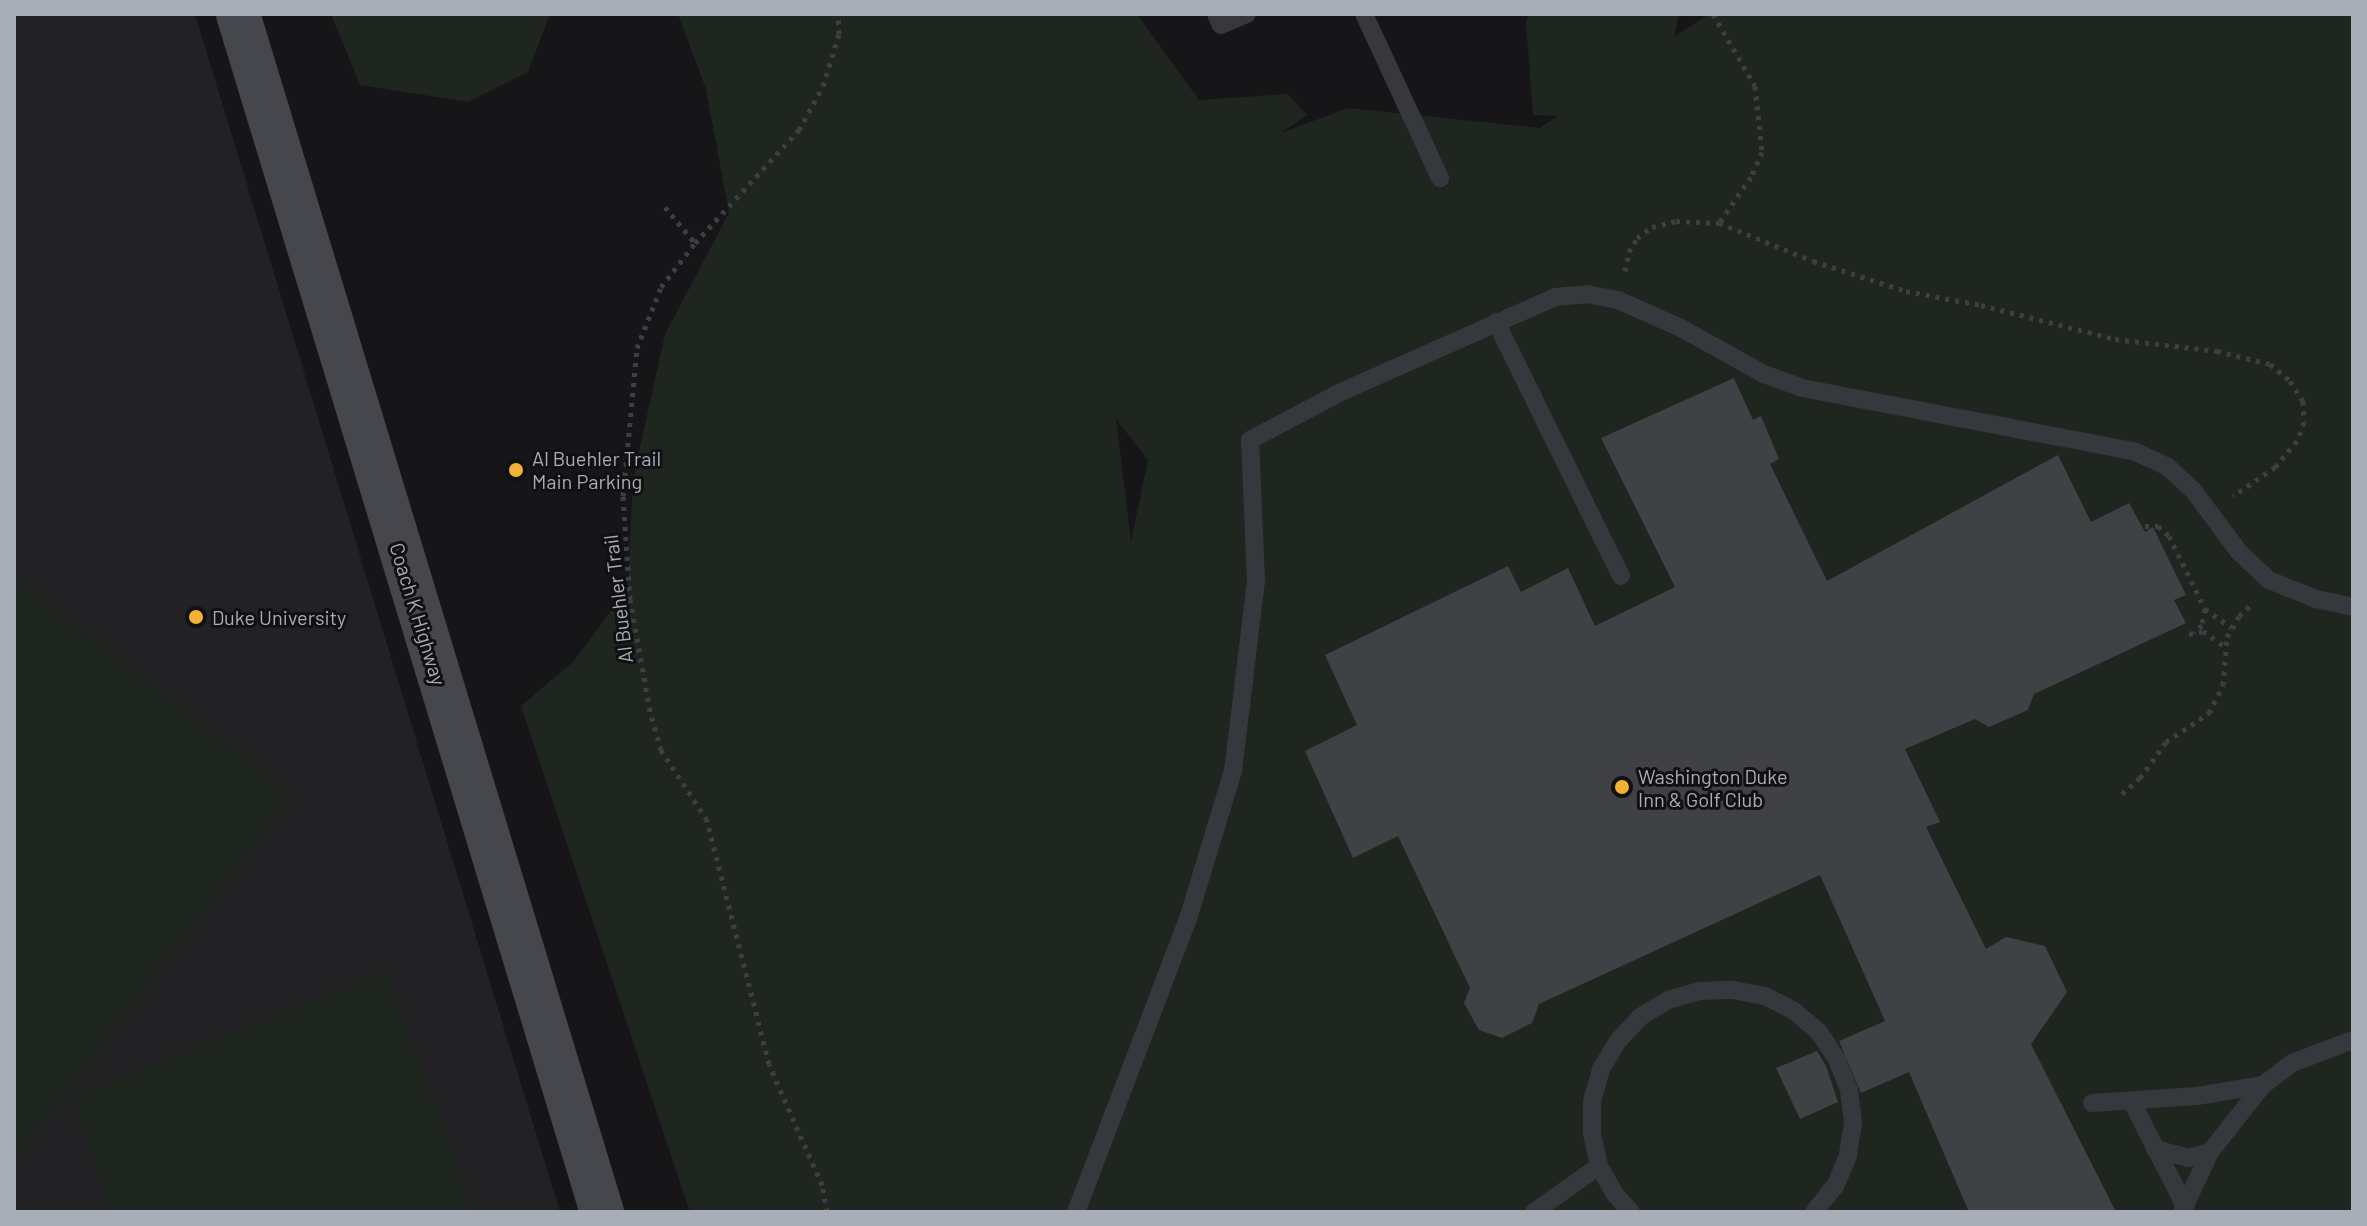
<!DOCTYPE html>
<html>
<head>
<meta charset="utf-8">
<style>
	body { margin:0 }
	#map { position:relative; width:2367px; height:1226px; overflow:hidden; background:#161618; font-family:Barlow,sans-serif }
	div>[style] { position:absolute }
	.built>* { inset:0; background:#222225 }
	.green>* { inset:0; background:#1e261f }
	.building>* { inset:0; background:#404145 }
	.path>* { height:5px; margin-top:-2.5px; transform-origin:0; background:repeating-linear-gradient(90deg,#3d3f44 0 4px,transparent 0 10px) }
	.lane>* { height:18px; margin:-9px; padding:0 9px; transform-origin:9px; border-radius:9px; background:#37383d }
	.secondary>* { height:44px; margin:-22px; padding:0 22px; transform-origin:22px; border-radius:22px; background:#45474d }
	.dots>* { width:22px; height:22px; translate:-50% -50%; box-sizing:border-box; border:4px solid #111113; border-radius:50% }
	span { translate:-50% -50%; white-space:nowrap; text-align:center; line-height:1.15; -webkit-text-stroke:6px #111113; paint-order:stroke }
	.poi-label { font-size:20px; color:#a8adb8 }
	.left { translate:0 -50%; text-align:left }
	.street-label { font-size:20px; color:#a8adb8 }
	.frame { position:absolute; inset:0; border:16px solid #a8adb8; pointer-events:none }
</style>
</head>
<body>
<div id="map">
	<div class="built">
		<i style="clip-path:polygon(14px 14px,195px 14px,560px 1212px,14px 1212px)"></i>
	</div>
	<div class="green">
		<i style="clip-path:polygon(331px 14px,550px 14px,528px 72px,468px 102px,360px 85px)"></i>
		<i style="clip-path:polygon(evenodd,678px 14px,1137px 14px,1199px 100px,1288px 94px,1307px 115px,1281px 133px,1348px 108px,1540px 128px,1557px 116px,1533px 115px,1526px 22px,1529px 14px,1679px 14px,1674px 37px,1709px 14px,2353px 14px,2353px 1212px,690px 1212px,521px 706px,573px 662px,628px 588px,633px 479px,665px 334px,729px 213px,706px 89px,678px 14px,1116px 419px,1148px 460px,1131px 542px,1131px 541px,1116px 419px)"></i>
		<i style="clip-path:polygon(14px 575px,297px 795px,14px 1165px)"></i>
		<i style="clip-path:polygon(387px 970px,475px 1212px,112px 1212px,70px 1097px)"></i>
	</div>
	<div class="building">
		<i style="clip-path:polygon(1734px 378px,1753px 420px,1761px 416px,1779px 459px,1770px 464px,1827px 581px,2058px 455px,2091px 522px,2129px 503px,2145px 532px,2153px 527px,2186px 595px,2174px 600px,2186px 623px,2034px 694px,2028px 710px,1989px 727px,1975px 719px,1905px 749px,1940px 822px,1926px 827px,1986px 949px,2006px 937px,2045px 946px,2067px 992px,2031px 1044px,2116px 1212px,1969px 1212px,1909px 1072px,1861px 1093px,1839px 1041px,1885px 1021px,1820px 875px,1539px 1004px,1532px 1023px,1502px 1038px,1479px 1030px,1464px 1003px,1470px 988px,1398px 836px,1353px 858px,1305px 751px,1357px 725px,1325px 655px,1508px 566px,1521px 592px,1568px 568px,1595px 626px,1675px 587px,1601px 438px)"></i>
		<i style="clip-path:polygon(1817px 1051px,1826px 1066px,1838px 1102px,1800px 1119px,1776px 1068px)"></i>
	</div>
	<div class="path">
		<i style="left:1713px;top:14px;width:83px;rotate:59.7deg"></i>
		<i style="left:1755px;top:86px;width:66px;rotate:83.9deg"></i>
		<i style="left:1762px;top:152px;width:27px;rotate:114deg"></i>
		<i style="left:1751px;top:177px;width:56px;rotate:124.8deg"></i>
		<i style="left:665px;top:207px;width:47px;rotate:50.2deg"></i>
		<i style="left:1625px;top:271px;width:19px;rotate:-78deg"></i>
		<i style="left:1629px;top:252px;width:16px;rotate:-60deg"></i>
		<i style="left:1637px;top:238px;width:19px;rotate:-36deg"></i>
		<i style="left:1652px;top:227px;width:25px;rotate:-14deg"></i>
		<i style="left:1676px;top:221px;width:43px;rotate:2.7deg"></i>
		<i style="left:1719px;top:223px;width:101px;rotate:22deg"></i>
		<i style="left:1813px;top:261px;width:98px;rotate:17.9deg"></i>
		<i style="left:1906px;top:291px;width:76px;rotate:10.6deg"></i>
		<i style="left:1981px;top:305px;width:138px;rotate:14.2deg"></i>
		<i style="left:2115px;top:339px;width:103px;rotate:6.7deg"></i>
		<i style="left:2217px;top:351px;width:55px;rotate:13.8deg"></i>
		<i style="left:2270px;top:364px;width:26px;rotate:40deg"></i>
		<i style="left:2290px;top:381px;width:24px;rotate:57deg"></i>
		<i style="left:2303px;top:401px;width:21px;rotate:87deg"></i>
		<i style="left:2304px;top:422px;width:20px;rotate:110deg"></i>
		<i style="left:2297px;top:441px;width:34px;rotate:130deg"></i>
		<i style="left:2275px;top:467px;width:51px;rotate:145.4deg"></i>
		<i style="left:2145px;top:526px;width:13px"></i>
		<i style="left:2158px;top:526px;width:15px;rotate:42deg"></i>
		<i style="left:2169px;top:536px;width:81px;rotate:63.7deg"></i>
		<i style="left:2205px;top:609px;width:16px;rotate:101deg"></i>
		<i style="left:2202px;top:625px;width:11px;rotate:135deg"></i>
		<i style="left:2205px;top:609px;width:32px;rotate:35deg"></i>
		<i style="left:2189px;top:634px;width:14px;rotate:-12deg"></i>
		<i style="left:2203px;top:631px;width:26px;rotate:36deg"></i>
		<i style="left:2122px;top:794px;width:24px;rotate:-42deg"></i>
		<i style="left:2140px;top:778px;width:44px;rotate:-54.2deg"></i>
		<i style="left:2166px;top:742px;width:52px;rotate:-34deg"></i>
		<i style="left:2209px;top:713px;width:31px;rotate:-63deg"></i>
		<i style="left:2223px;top:685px;width:48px;rotate:-85.2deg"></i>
		<i style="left:2227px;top:637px;width:24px;rotate:-60deg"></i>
		<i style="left:2239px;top:616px;width:18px;rotate:-43deg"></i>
		<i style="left:827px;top:1212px;width:27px;rotate:-100deg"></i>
		<i style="left:822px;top:1185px;width:132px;rotate:-113.7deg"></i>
		<i style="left:769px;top:1064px;width:252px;rotate:-104.3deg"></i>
		<i style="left:707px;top:820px;width:84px;rotate:-123.3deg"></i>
		<i style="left:661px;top:750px;width:41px;rotate:-105.8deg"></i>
		<i style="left:650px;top:711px;width:113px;rotate:-100.2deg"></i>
		<i style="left:630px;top:600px;width:104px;rotate:-93.9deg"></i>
		<i style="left:623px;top:496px;width:149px;rotate:-84.6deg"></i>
		<i style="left:637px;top:348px;width:66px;rotate:-68.5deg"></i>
		<i style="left:661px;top:287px;width:56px;rotate:-52.3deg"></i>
		<i style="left:695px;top:243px;width:154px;rotate:-47.4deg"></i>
		<i style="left:799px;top:130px;width:50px;rotate:-61.4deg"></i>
		<i style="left:823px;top:86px;width:54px;rotate:-72.9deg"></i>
		<i style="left:839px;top:34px;width:20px;rotate:-93deg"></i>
	</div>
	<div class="lane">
		<i style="left:1216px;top:14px;width:12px;rotate:66deg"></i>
		<i style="left:1221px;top:25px;width:28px;rotate:-23deg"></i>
		<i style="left:1364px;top:14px;width:181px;rotate:65.1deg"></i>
		<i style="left:1496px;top:322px;width:283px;rotate:63.8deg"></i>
		<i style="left:2132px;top:1102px;width:114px;rotate:63deg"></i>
		<i style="left:2092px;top:1103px;width:105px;rotate:-3.8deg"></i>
		<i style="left:2197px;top:1096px;width:67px;rotate:-9.5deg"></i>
		<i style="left:2155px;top:1149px;width:35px;rotate:15deg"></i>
		<i style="left:2189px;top:1158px;width:22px;rotate:-16deg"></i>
		<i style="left:1076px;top:1212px;width:314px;rotate:-69.1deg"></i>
		<i style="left:1188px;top:919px;width:155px;rotate:-73.1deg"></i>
		<i style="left:1233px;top:771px;width:190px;rotate:-83.1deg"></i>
		<i style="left:1256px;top:582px;width:142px;rotate:-92.4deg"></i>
		<i style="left:1250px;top:440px;width:103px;rotate:-27.8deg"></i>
		<i style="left:1341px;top:392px;width:234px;rotate:-23.9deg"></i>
		<i style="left:1555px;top:297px;width:32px;rotate:-5deg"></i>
		<i style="left:1587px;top:294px;width:32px;rotate:11deg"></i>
		<i style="left:1618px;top:300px;width:69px;rotate:24deg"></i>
		<i style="left:1681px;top:328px;width:95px;rotate:29deg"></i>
		<i style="left:1764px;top:374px;width:40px;rotate:20.2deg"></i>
		<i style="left:1802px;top:388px;width:340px;rotate:10.8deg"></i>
		<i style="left:2136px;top:452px;width:35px;rotate:25deg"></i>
		<i style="left:2168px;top:467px;width:34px;rotate:43deg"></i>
		<i style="left:2193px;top:490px;width:77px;rotate:53.4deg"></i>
		<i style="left:2239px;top:552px;width:41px;rotate:43deg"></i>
		<i style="left:2269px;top:580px;width:51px;rotate:22deg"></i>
		<i style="left:2316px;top:599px;width:38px;rotate:12deg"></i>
		<i style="left:1534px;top:1212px;width:80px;rotate:-35.3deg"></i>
		<i style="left:1631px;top:1212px;width:24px;rotate:-132deg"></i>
		<i style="left:1615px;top:1194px;width:32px;rotate:-120deg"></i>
		<i style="left:1599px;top:1166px;width:33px;rotate:-102deg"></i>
		<i style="left:1592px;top:1134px;width:33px;rotate:-90deg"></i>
		<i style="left:1592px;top:1101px;width:33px;rotate:-74deg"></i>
		<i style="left:1601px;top:1069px;width:33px;rotate:-59deg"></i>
		<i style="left:1618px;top:1041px;width:33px;rotate:-47deg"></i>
		<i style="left:1640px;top:1017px;width:33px;rotate:-31deg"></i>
		<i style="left:1668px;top:1000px;width:32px;rotate:-16deg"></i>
		<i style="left:1699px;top:991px;width:34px;rotate:-2deg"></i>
		<i style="left:1733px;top:990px;width:33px;rotate:11deg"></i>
		<i style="left:1765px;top:996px;width:33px;rotate:27deg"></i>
		<i style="left:1794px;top:1011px;width:33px;rotate:40deg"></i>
		<i style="left:1819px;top:1032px;width:33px;rotate:57deg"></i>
		<i style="left:1837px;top:1060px;width:32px;rotate:68deg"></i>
		<i style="left:1849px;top:1090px;width:33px;rotate:83deg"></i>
		<i style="left:1853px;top:1123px;width:33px;rotate:99deg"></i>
		<i style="left:1848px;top:1156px;width:33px;rotate:113deg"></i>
		<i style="left:1835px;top:1186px;width:33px;rotate:129deg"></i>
		<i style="left:2182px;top:1212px;width:66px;rotate:-65deg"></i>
		<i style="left:2210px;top:1152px;width:85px;rotate:-51.7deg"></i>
		<i style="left:2263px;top:1085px;width:36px;rotate:-37deg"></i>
		<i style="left:2292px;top:1063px;width:65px;rotate:-20.7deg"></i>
	</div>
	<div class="secondary">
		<i style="left:238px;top:14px;width:1252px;rotate:73.1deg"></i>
	</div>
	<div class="dots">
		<i style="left:516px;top:470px;background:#f2b134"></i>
		<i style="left:196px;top:617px;background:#f2b134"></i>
		<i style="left:1622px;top:787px;background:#f2b134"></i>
	</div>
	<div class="poi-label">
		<span class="left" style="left:532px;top:470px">Al Buehler Trail<br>Main Parking</span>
		<span class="left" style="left:212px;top:617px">Duke University</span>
		<span class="left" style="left:1638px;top:788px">Washington Duke<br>Inn &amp; Golf Club</span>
	</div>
	<div class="street-label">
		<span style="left:618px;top:599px;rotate:-97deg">Al Buehler Trail</span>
		<span style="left:418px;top:614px;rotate:73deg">Coach K Highway</span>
	</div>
	<div class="frame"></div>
</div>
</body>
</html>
